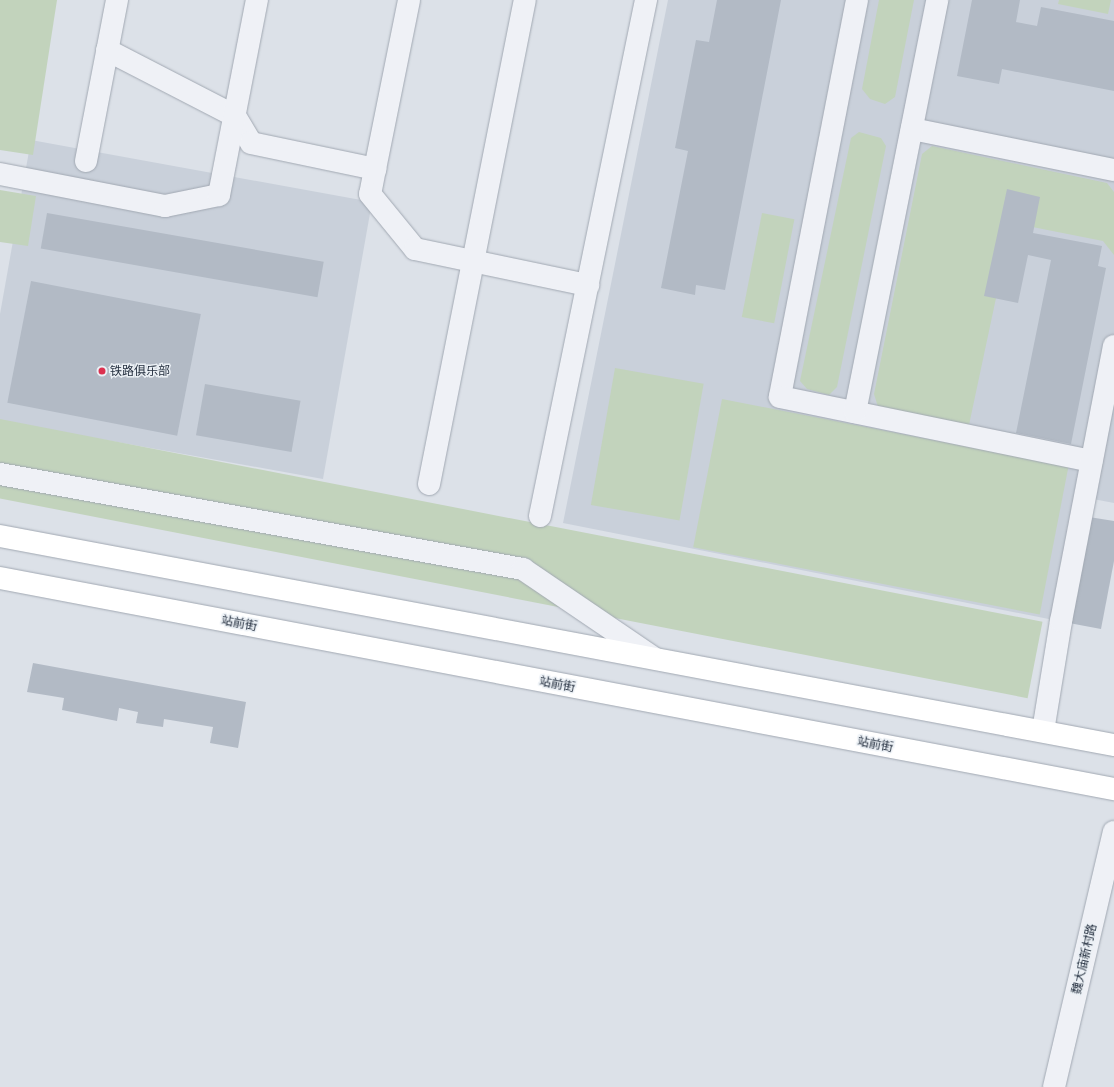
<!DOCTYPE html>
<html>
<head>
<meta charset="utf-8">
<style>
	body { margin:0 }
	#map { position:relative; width:1114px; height:1087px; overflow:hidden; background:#dce1e8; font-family:"PT Sans Narrow","Noto Sans SC",sans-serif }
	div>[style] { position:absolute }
	.built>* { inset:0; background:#c9d0da }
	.green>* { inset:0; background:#c2d3bc; transform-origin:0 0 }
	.building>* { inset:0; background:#b2bac5; transform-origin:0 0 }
	.roads { filter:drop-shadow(0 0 1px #a1a8b2) drop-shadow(0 0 1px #a1a8b2) }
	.minor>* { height:22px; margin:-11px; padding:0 11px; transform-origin:11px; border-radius:11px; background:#eff1f6 }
	.major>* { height:22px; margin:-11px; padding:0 11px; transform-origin:11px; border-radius:11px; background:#fff }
	.dots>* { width:11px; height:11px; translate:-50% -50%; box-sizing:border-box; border:2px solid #ebf0f5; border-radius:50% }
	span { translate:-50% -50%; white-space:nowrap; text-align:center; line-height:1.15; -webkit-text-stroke:3px #ebf0f5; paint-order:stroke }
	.poi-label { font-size:12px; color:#242f3f }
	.left { translate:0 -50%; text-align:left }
	.street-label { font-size:12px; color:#242f3f }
</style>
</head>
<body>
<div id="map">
	<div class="built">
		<i style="clip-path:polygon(668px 0,1114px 0,1114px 503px,1093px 499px,1069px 623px,563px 523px)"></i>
		<i style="clip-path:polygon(31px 140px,372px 202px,323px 479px,0 421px,0 314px)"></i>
	</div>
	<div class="green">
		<i style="clip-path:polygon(0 0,57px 0,33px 155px,0 150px)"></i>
		<i style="clip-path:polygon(879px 0,914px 0,895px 97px,885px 104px,870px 99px,862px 89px)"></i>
		<i style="clip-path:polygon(1059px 0,1111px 0,1108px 14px,1058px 4px)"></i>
		<i style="clip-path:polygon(859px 132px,881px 138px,886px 146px,837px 387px,829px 395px,807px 389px,800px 381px,851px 138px)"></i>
		<i style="clip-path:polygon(932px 146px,1107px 183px,1114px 192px,1114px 255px,1103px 241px,1012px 223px,969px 425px,878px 407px,874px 394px,922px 154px)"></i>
		<i style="clip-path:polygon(0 190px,36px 196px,28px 246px,0 242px)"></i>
		<i style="left:762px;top:213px;width:33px;height:106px;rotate:11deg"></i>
		<i style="left:615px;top:368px;width:90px;height:139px;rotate:10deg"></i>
		<i style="left:722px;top:399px;width:353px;height:151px;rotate:11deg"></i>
		<i style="left:0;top:419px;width:1062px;height:78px;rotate:11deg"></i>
	</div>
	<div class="building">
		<i style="clip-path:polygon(717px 0,781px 0,725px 290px,696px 285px,695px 295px,661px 288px,688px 151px,675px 148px,696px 40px,709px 42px)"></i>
		<i style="clip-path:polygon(972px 0,1020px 0,1016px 22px,1037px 26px,1041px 7px,1114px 21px,1114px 91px,1002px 69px,999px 84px,957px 76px)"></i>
		<i style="clip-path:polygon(1007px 189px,1040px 197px,1033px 233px,1102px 246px,1098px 266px,1106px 268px,1071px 444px,1016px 433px,1051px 260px,1028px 255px,1018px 303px,984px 296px)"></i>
		<i style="left:47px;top:213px;width:281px;height:36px;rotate:10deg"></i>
		<i style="left:31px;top:281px;width:173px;height:124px;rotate:11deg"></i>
		<i style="left:205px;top:384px;width:97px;height:52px;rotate:10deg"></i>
		<i style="clip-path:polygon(1089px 517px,1114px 521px,1114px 561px,1101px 629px,1069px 623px)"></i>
		<i style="clip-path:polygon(33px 663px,246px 702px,238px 748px,210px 743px,213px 727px,164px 719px,163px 727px,136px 723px,138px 712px,119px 708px,117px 721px,62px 710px,64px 698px,27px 692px)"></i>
	</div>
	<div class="roads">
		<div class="minor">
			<i style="left:857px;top:0;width:404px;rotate:101deg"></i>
			<i style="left:780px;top:397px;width:318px;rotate:11.6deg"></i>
			<i style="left:107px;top:50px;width:144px;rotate:27.3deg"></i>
			<i style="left:235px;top:116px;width:31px;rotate:59deg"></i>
			<i style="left:251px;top:143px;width:127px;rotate:11.8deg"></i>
			<i style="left:375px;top:169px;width:172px;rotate:-78.6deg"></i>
			<i style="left:912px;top:129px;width:206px;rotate:11.5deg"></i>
			<i style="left:86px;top:161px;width:164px;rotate:-79.1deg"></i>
			<i style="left:375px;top:169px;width:25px;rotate:101deg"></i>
			<i style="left:370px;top:194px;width:71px;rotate:50.7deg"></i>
			<i style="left:415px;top:249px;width:177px;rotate:11.8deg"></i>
			<i style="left:0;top:174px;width:168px;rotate:11deg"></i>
			<i style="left:165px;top:206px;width:55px;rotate:-11.5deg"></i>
			<i style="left:219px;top:195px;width:199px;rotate:-79deg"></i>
			<i style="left:855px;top:412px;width:420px;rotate:-78.7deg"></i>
			<i style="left:0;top:474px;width:532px;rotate:10.3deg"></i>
			<i style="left:523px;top:569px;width:158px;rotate:34.2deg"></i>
			<i style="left:429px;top:484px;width:493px;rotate:-78.8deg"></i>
			<i style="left:540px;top:516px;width:527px;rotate:-78.39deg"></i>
			<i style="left:1043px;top:731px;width:111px;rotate:-80.7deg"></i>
			<i style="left:1061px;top:621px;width:280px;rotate:-79.1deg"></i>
			<i style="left:1054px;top:1087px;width:262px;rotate:-76.8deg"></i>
		</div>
		<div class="major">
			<i style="left:0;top:536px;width:1133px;rotate:10.63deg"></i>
			<i style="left:0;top:578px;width:1134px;rotate:10.73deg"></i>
		</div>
	</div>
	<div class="dots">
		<i style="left:102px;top:371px;background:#dc3150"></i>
	</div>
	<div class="poi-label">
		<span class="left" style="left:110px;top:371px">铁路俱乐部</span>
	</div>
	<div class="street-label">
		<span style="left:239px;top:623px;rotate:11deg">站前街</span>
		<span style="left:557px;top:684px;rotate:11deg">站前街</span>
		<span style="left:875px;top:744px;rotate:11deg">站前街</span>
		<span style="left:1084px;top:959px;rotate:-77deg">魏大庙新村路</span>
	</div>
</div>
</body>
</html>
